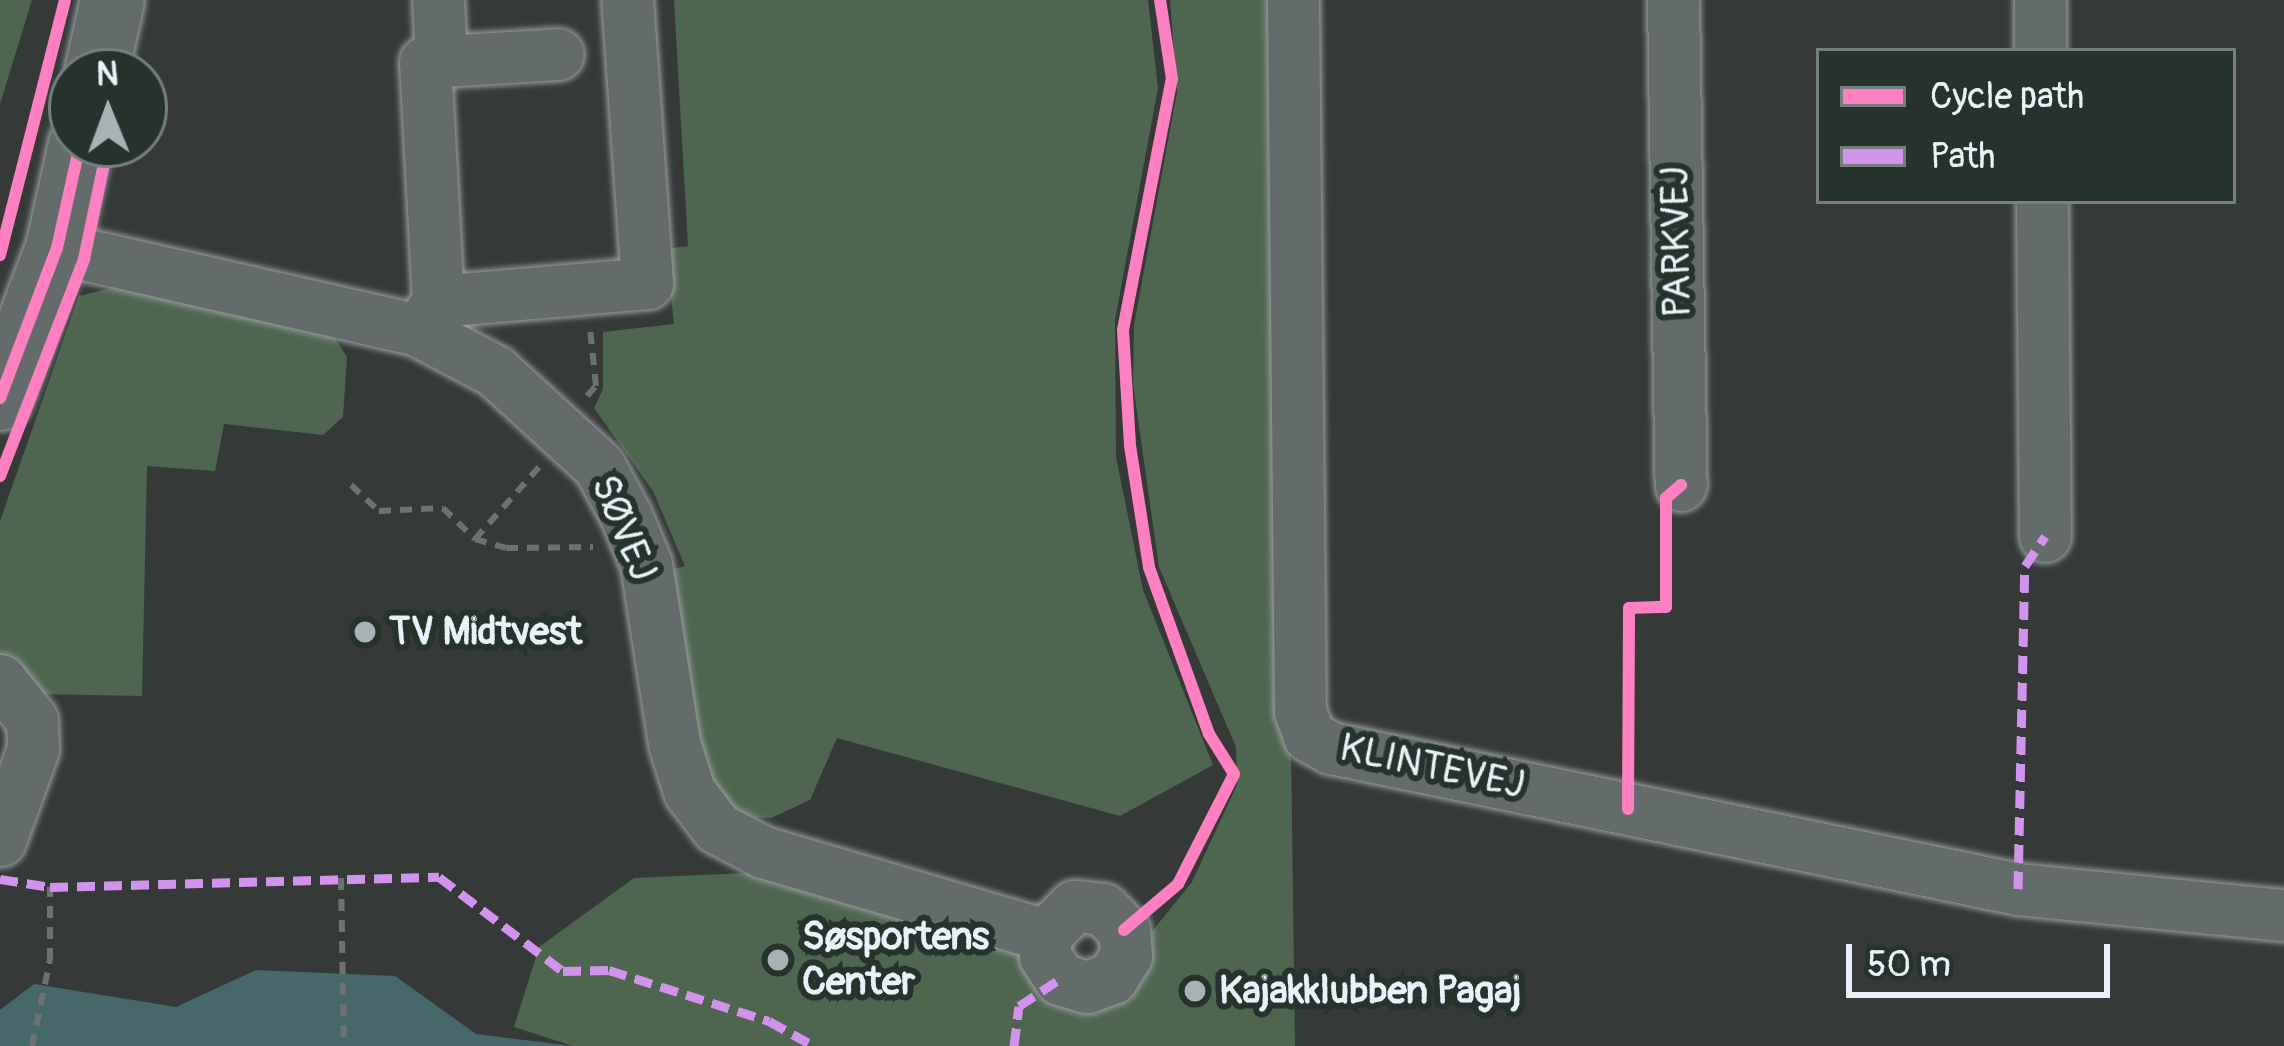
<!DOCTYPE html>
<html>
<head>
<meta charset="utf-8">
<style>
	body { margin:0 }
	#map { position:relative; width:2284px; height:1046px; overflow:hidden; background:#353a39; font-family:Pangolin,sans-serif }
	div>[style] { position:absolute }
	.green>* { inset:0; background:#4e6650 }
	.water>* { inset:0; background:#47686b }
	.path>* { height:6px; margin-top:-3px; transform-origin:0; background:repeating-linear-gradient(90deg,#6e7171 0 12px,transparent 0 21px) }
	.roads { filter:drop-shadow(0 0 3px #9a9e9f) drop-shadow(0 0 3px #9a9e9f) }
	.minor>* { height:51px; margin:-25.5px; padding:0 25.5px; transform-origin:25.5px; border-radius:25.5px; background:#646b6b }
	.major>* { height:63px; margin:-31.5px; padding:0 31.5px; transform-origin:31.5px; border-radius:31.5px; background:#646b6b }
	.quiet>* { height:9px; margin-top:-4.5px; transform-origin:0; background:repeating-linear-gradient(90deg,#d193ec 0 18px,transparent 0 27px) }
	.cycleway>* { height:12px; margin:-6px; padding:0 6px; transform-origin:6px; border-radius:6px; background:#ff80c0 }
	.dots>* { width:33px; height:33px; translate:-50% -50%; box-sizing:border-box; border:6px solid #26332d; border-radius:50% }
	span { translate:-50% -50%; white-space:nowrap; text-align:center; line-height:1.15; -webkit-text-stroke:12px #26332d; paint-order:stroke }
	.street-label { font-size:39px; color:#e8f1f8 }
	.poi-label { font-size:39px; color:#e8f1f8; font-weight:700 }
	.left { translate:0 -50%; text-align:left }
	.legend { position:absolute; left:1816px; top:48px; width:420px; height:156px; box-sizing:border-box; background:#26332d; border:3px solid #747f7e; margin:0; padding:15px 21px; list-style:none; font-size:36px; color:#e8f1f8 }
	.legend li { display:flex; align-items:center; gap:24px; height:60px }
	.legend b { width:60px; border:3px solid #747f7e }
	.north { position:absolute; left:48px; top:48px; width:120px; height:120px; box-sizing:border-box; background:#26332d; border:3px solid #747f7e; border-radius:50%; rotate:359deg; font-size:33px; font-weight:700; line-height:48px; text-align:center; color:#e8f1f8 }
	.north::after { content:''; display:block; margin:auto; width:42px; height:54px; background:#a9b1b5; clip-path:polygon(50% 0,100% 100%,50% 72%,0 100%) }
	.scale { position:absolute; left:1846px; top:944px; width:264px; height:54px; box-sizing:border-box; border:6px solid #e8f1f8; border-top:0; padding-left:15px; font-size:36px; line-height:42px; white-space:nowrap; color:#e8f1f8; -webkit-text-stroke:9px #26332d; paint-order:stroke }
</style>
</head>
<body>
<div id="map">
	<div class="green">
		<i style="clip-path:polygon(0 0,32px 0,0 104px)"></i>
		<i style="clip-path:polygon(674px 0,1148px 0,1158px 88px,1115px 320px,1116px 457px,1143px 590px,1213px 765px,1120px 816px,837px 738px,810px 800px,771px 818px,746px 817px,703px 786px,659px 573px,685px 566px,653px 491px,594px 408px,603px 389px,603px 332px,674px 324px,666px 249px,688px 246px)"></i>
		<i style="clip-path:polygon(1170px 0,1281px 0,1295px 1046px,573px 1046px,514px 1027px,539px 947px,634px 878px,767px 872px,1018px 942px,1032px 981px,1137px 950px,1192px 882px,1237px 785px,1236px 747px,1159px 567px,1133px 384px,1134px 325px,1177px 92px)"></i>
		<i style="clip-path:polygon(115px 287px,332px 334px,347px 357px,343px 417px,323px 435px,224px 424px,215px 471px,147px 466px,142px 696px,42px 694px,0 661px,0 521px,79px 296px)"></i>
	</div>
	<div class="water">
		<i style="clip-path:polygon(256px 970px,395px 976px,476px 1034px,573px 1046px,0 1046px,0 1010px,34px 984px,176px 1007px)"></i>
	</div>
	<div class="path">
		<i style="left:587px;top:396px;width:13px;rotate:-48deg"></i>
		<i style="left:596px;top:386px;width:57px;rotate:-96deg"></i>
		<i style="left:351px;top:485px;width:38px;rotate:43deg"></i>
		<i style="left:379px;top:511px;width:64px;rotate:-2.7deg"></i>
		<i style="left:443px;top:508px;width:45px;rotate:44.1deg"></i>
		<i style="left:475px;top:539px;width:32px;rotate:16deg"></i>
		<i style="left:506px;top:548px;width:87px;rotate:-0.7deg"></i>
		<i style="left:475px;top:539px;width:98px;rotate:-48.3deg"></i>
		<i style="left:341px;top:878px;width:168px;rotate:89deg"></i>
		<i style="left:32px;top:1046px;width:88px;rotate:-78.2deg"></i>
		<i style="left:50px;top:960px;width:73px;rotate:-90deg"></i>
	</div>
	<div class="roads">
		<div class="minor">
			<i style="left:438px;top:0;width:61px;rotate:87.2deg"></i>
			<i style="left:1293px;top:0;width:711px;rotate:89.44deg"></i>
			<i style="left:1300px;top:711px;width:27px;rotate:70deg"></i>
			<i style="left:1309px;top:736px;width:25px;rotate:29deg"></i>
			<i style="left:1331px;top:748px;width:701px;rotate:11.6deg"></i>
			<i style="left:2018px;top:889px;width:267px;rotate:5.6deg"></i>
			<i style="left:1673px;top:0;width:485px;rotate:89.1deg"></i>
			<i style="left:2040px;top:0;width:51px;rotate:90deg"></i>
			<i style="left:2042px;top:201px;width:335px;rotate:89.5deg"></i>
			<i style="left:57px;top:248px;width:369px;rotate:12.8deg"></i>
			<i style="left:417px;top:330px;width:88px;rotate:27.7deg"></i>
			<i style="left:495px;top:371px;width:141px;rotate:42.4deg"></i>
			<i style="left:599px;top:466px;width:57px;rotate:61.6deg"></i>
			<i style="left:626px;top:516px;width:52px;rotate:67.4deg"></i>
			<i style="left:646px;top:564px;width:181px;rotate:81.1deg"></i>
			<i style="left:674px;top:743px;width:50px;rotate:72.6deg"></i>
			<i style="left:689px;top:791px;width:46px;rotate:52.9deg"></i>
			<i style="left:717px;top:828px;width:52px;rotate:27.6deg"></i>
			<i style="left:763px;top:852px;width:294px;rotate:16.4deg"></i>
			<i style="left:1045px;top:935px;width:21px;rotate:90deg"></i>
			<i style="left:1045px;top:956px;width:27px;rotate:57deg"></i>
			<i style="left:1060px;top:979px;width:28px;rotate:17deg"></i>
			<i style="left:1087px;top:987px;width:27px;rotate:-20deg"></i>
			<i style="left:1112px;top:978px;width:26px;rotate:-58deg"></i>
			<i style="left:1126px;top:956px;width:26px;rotate:-94deg"></i>
			<i style="left:1124px;top:930px;width:30px;rotate:-135deg"></i>
			<i style="left:1103px;top:909px;width:29px;rotate:-174deg"></i>
			<i style="left:1074px;top:906px;width:41px;rotate:135deg"></i>
			<i style="left:438px;top:301px;width:210px;rotate:-4.9deg"></i>
			<i style="left:647px;top:283px;width:284px;rotate:-94deg"></i>
			<i style="left:418px;top:330px;width:35px;rotate:-55deg"></i>
			<i style="left:438px;top:301px;width:239px;rotate:-93.1deg"></i>
			<i style="left:425px;top:62px;width:133px;rotate:-3.4deg"></i>
			<i style="left:0;top:680px;width:51px;rotate:51.3deg"></i>
			<i style="left:32px;top:720px;width:29px;rotate:88deg"></i>
			<i style="left:33px;top:749px;width:97px;rotate:109.9deg"></i>
		</div>
		<div class="major">
			<i style="left:96px;top:72px;width:74px;rotate:-77.5deg"></i>
			<i style="left:0;top:398px;width:160px;rotate:-69.2deg"></i>
			<i style="left:57px;top:248px;width:107px;rotate:-77.5deg"></i>
		</div>
	</div>
	<div class="quiet">
		<i style="left:0;top:879px;width:51px;rotate:9.1deg"></i>
		<i style="left:50px;top:887px;width:389px;rotate:-1.5deg"></i>
		<i style="left:439px;top:877px;width:156px;rotate:37.2deg"></i>
		<i style="left:563px;top:971px;width:46px;rotate:-1.2deg"></i>
		<i style="left:609px;top:970px;width:168px;rotate:17.7deg"></i>
		<i style="left:769px;top:1021px;width:51px;rotate:29.1deg"></i>
		<i style="left:2018px;top:889px;width:323px;rotate:-88.8deg"></i>
		<i style="left:2025px;top:566px;width:36px;rotate:-56deg"></i>
		<i style="left:1014px;top:1046px;width:40px;rotate:-82.9deg"></i>
		<i style="left:1019px;top:1006px;width:49px;rotate:-33.4deg"></i>
	</div>
	<div class="cycleway">
		<i style="left:0;top:255px;width:263px;rotate:-75.7deg"></i>
		<i style="left:0;top:398px;width:160px;rotate:-69.2deg"></i>
		<i style="left:57px;top:248px;width:107px;rotate:-77.5deg"></i>
		<i style="left:0;top:476px;width:233px;rotate:-68.8deg"></i>
		<i style="left:84px;top:259px;width:117px;rotate:-78.2deg"></i>
		<i style="left:1628px;top:809px;width:201px;rotate:-89.7deg"></i>
		<i style="left:1629px;top:608px;width:37px;rotate:-2deg"></i>
		<i style="left:1666px;top:607px;width:109px;rotate:-90deg"></i>
		<i style="left:1666px;top:498px;width:20px;rotate:-41deg"></i>
		<i style="left:1124px;top:930px;width:71px;rotate:-40.4deg"></i>
		<i style="left:1178px;top:884px;width:123px;rotate:-63deg"></i>
		<i style="left:1234px;top:774px;width:47px;rotate:-122deg"></i>
		<i style="left:1209px;top:734px;width:177px;rotate:-109.8deg"></i>
		<i style="left:1149px;top:567px;width:123px;rotate:-98.9deg"></i>
		<i style="left:1130px;top:445px;width:115px;rotate:-93.5deg"></i>
		<i style="left:1123px;top:330px;width:256px;rotate:-79deg"></i>
		<i style="left:1172px;top:79px;width:80px;rotate:-98.6deg"></i>
	</div>
	<div class="dots">
		<i style="left:365px;top:632px;background:#a9b1b5"></i>
		<i style="left:778px;top:960px;background:#a9b1b5"></i>
		<i style="left:1195px;top:991px;background:#a9b1b5"></i>
	</div>
	<div class="street-label">
		<span style="left:1677px;top:242px;rotate:-91deg">PARKVEJ</span>
		<span style="left:623px;top:528px;rotate:67deg">SØVEJ</span>
		<span style="left:1432px;top:767px;rotate:12deg">KLINTEVEJ</span>
	</div>
	<div class="poi-label">
		<span class="left" style="left:389px;top:632px">TV Midtvest</span>
		<span class="left" style="left:802px;top:960px">Søsportens<br>Center</span>
		<span class="left" style="left:1219px;top:991px">Kajakklubben Pagaj</span>
	</div>
	<ul class="legend">
	<li><b style="height:15px;background:#ff80c0"></b>Cycle path</li>
	<li><b style="height:15px;background:#d193ec"></b>Path</li>
	</ul>
	<div class="north">N</div>
	<div class="scale">50 m</div>
</div>
</body>
</html>
